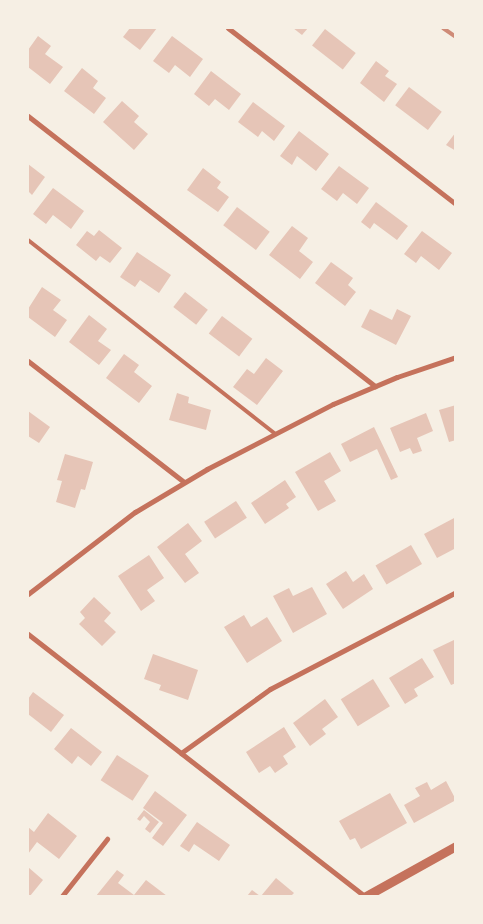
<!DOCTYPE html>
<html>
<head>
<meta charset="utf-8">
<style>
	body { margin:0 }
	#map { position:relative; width:483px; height:924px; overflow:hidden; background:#f6efe4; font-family:"Open Sans",sans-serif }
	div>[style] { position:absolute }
	.building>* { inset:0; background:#e6c5b7; transform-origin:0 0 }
	.service>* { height:4px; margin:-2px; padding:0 2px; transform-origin:2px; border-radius:2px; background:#c5725c }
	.minor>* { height:5px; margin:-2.5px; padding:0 2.5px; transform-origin:2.5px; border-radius:2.5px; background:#c5725c }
	.tertiary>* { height:9px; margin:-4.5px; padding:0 4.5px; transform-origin:4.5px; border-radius:4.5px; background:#c5725c }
	.rail>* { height:4px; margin:-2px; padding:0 2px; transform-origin:2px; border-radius:2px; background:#cf8b77 }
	span { translate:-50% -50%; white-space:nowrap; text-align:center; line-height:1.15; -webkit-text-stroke:5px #f6efe4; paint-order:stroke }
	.frame { position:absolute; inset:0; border:29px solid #f6efe4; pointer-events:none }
</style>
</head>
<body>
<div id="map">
	<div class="building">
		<i style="clip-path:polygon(130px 28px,157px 28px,140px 50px,123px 37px)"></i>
		<i style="clip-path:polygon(293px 28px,308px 28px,302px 35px)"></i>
		<i style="left:325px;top:29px;width:39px;height:21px;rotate:38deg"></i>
		<i style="clip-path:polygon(38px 36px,51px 46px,45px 54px,63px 67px,50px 84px,28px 67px,28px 50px)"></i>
		<i style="clip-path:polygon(172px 36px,203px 59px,190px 77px,175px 65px,169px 73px,153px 61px)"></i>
		<i style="clip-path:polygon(376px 61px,389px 71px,385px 76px,397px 84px,384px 102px,360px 83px)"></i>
		<i style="clip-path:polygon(82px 68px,98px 81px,93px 88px,106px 98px,94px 114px,64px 91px)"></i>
		<i style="clip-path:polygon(211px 71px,241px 94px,229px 110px,215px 99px,209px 106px,194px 94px)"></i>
		<i style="left:409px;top:87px;width:41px;height:23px;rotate:37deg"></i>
		<i style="clip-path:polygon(122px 101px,139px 116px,134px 122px,148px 134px,134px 150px,103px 122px)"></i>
		<i style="clip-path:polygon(253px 102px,285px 126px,274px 141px,262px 131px,258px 137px,238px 122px)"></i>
		<i style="clip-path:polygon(299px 131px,329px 154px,316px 171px,297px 156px,292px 165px,280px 156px)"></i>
		<i style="clip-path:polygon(456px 132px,456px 151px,446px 145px)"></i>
		<i style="clip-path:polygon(28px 164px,45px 177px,32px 195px,28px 191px)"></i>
		<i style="clip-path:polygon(339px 166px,369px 188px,357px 204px,343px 193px,337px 201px,321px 189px)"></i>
		<i style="clip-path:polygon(203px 168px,221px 182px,217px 188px,229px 197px,218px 212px,187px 190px)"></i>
		<i style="clip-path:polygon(53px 188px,84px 211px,71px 229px,53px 215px,46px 224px,33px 214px)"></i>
		<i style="clip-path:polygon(376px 202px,408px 226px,397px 240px,374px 223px,370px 229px,361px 222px)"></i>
		<i style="left:237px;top:207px;width:41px;height:23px;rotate:37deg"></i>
		<i style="clip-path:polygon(292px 226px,308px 238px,299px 251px,313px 262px,300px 279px,269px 255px)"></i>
		<i style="clip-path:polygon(99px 230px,122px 248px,110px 263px,100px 256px,96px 261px,76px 245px,87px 231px,94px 236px)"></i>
		<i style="clip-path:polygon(422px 231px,452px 253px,439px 270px,421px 256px,416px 263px,404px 254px)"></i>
		<i style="clip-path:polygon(137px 252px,171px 275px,159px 293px,140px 280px,135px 287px,120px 277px)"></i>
		<i style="clip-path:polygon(331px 262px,353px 278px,348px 285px,356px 292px,345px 306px,315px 283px)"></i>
		<i style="clip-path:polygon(42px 287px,61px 300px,53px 310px,67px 320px,55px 337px,28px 317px,28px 309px)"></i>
		<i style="left:185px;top:292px;width:29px;height:19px;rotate:38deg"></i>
		<i style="clip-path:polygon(370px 309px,392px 320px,397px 309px,411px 316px,396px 345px,361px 327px)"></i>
		<i style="clip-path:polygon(89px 315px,107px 329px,98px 341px,111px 350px,99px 365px,69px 342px)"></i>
		<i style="left:222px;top:316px;width:38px;height:22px;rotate:37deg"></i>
		<i style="clip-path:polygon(124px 354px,139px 365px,134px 372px,152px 386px,139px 403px,106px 378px)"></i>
		<i style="clip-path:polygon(266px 358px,283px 371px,257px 405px,233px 387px,247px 369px,254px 374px)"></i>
		<i style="clip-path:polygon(177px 393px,189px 397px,188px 403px,211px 410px,206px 430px,169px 420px)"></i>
		<i style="clip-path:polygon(456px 405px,456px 440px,449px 442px,439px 410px)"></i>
		<i style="clip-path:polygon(28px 411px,50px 427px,39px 443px,28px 436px)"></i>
		<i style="clip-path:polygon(426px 413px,433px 431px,417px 438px,422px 451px,413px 454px,410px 448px,400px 452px,390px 428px)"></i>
		<i style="clip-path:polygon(374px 427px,398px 477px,391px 480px,377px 449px,350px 462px,341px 444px)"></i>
		<i style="clip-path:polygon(330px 452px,341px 471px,324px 481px,336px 501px,318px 511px,295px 472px)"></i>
		<i style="clip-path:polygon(65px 454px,93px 462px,85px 490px,81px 489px,75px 508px,56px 502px,62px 481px,57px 480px)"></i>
		<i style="clip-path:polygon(285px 480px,296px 497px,286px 504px,289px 508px,265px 524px,251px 503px)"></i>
		<i style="left:236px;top:501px;width:20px;height:38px;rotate:57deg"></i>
		<i style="clip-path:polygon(456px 517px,456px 548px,437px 558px,424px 534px)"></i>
		<i style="clip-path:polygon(188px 523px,202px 541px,185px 554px,199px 573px,185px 583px,157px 547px)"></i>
		<i style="left:411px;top:545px;width:22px;height:41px;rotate:60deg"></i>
		<i style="clip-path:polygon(149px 555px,164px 578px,147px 590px,155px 601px,141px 611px,118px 576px)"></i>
		<i style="clip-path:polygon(346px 571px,353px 582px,364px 574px,373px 589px,343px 609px,326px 584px)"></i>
		<i style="clip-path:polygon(312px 587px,327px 614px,293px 633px,273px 596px,289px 588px,293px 596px)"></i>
		<i style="clip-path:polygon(94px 597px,111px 613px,104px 621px,116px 632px,102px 646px,79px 624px,85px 618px,80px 612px)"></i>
		<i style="clip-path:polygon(244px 615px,251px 627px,267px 617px,282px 641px,247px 663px,224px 627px)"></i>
		<i style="clip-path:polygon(456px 639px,456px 683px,451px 685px,433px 650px)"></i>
		<i style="clip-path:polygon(153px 654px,198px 670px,188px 700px,159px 690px,161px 685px,144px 679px)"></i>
		<i style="clip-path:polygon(422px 658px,434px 677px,414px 689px,418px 696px,405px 704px,389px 678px)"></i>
		<i style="left:373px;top:679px;width:32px;height:38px;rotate:58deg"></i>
		<i style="clip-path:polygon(33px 692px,64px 715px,51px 732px,28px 714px,28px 699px)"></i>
		<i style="clip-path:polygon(325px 699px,338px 717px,322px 729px,326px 734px,310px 746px,293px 723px)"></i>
		<i style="clip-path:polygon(284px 727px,296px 747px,283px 756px,288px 764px,275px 773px,270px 766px,259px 773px,246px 752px)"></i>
		<i style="clip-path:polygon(71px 728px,102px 752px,91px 766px,78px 756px,72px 764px,54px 749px)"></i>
		<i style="left:117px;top:755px;width:38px;height:30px;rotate:33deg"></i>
		<i style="clip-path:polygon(446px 781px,456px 800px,414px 823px,404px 805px,420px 796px,415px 788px,427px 782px,431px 790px)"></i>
		<i style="clip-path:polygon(155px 791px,187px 815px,163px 846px,152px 838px,163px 823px,143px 808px)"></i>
		<i style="clip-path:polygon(390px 793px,407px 823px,361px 849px,355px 838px,350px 840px,339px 821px)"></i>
		<i style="clip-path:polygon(144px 810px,159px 822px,150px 833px,145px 829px,150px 822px,144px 816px,140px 821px,137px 819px)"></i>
		<i style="clip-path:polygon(48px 813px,77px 836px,59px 859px,37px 842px,28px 854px,28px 827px,34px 832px)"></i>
		<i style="clip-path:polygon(197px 822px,230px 845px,219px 861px,194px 844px,189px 852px,180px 846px)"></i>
		<i style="clip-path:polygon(28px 867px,43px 880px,30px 896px,28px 896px)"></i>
		<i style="clip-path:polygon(117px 870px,124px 875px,118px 883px,134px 895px,146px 880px,167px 896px,96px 896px)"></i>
		<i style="clip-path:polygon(276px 878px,294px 893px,291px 896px,261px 896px)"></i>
		<i style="clip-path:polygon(252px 890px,260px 896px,247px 896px)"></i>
	</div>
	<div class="service">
		<i style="left:28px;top:240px;width:314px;rotate:38.1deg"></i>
	</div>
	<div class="minor">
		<i style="left:228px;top:28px;width:288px;rotate:37.7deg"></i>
		<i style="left:28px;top:116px;width:440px;rotate:37.9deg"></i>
		<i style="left:28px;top:361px;width:197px;rotate:37.8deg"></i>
		<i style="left:28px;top:594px;width:135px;rotate:-37.5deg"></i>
		<i style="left:135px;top:512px;width:84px;rotate:-30.8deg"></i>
		<i style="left:207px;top:469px;width:142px;rotate:-27.3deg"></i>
		<i style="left:333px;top:404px;width:69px;rotate:-22.9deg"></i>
		<i style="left:397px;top:377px;width:62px;rotate:-18.7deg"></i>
		<i style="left:28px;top:634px;width:426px;rotate:37.9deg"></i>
		<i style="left:181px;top:753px;width:110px;rotate:-35.7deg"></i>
		<i style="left:270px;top:689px;width:210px;rotate:-27.5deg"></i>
		<i style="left:62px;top:896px;width:73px;rotate:-51.7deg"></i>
	</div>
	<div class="tertiary">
		<i style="left:366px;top:896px;width:103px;rotate:-29.1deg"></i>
	</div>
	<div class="rail">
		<i style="left:443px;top:28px;width:16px;rotate:35deg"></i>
	</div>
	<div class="frame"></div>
</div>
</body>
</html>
